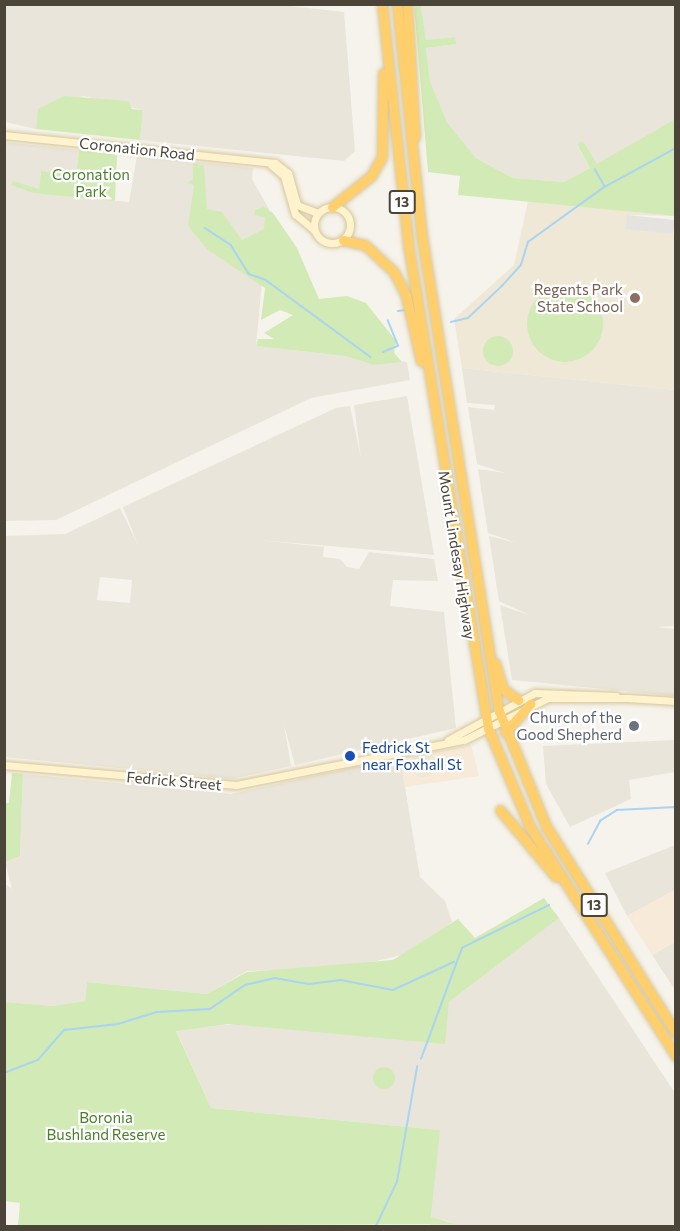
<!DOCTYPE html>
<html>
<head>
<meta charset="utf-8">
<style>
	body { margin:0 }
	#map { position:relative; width:680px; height:1231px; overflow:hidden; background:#f6f3ec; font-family:Commissioner,sans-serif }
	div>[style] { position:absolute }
	.residential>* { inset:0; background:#eae5da }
	.commercial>* { inset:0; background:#f7ead8 }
	.education>* { inset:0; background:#efe8d6 }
	.round { border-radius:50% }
	.green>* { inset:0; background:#d2eab5 }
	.parking>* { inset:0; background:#e5e3e0; transform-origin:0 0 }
	.stream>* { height:1.5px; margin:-0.75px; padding:0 0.75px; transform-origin:0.75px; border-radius:0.75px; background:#a9d4f2 }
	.roads { filter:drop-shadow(0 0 2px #d6c79b) drop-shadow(0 0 2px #d6c79b) }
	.secondary>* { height:7px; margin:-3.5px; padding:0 3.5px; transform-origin:3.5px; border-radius:3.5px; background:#fff3cd }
	.secondary>.ring { margin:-3.5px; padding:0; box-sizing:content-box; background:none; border:7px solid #fff3cd; border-radius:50% }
	.highway>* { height:9px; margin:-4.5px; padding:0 4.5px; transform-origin:4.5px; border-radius:4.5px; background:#ffcf6e }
	.dots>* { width:16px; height:16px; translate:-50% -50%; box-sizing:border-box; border:3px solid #fff; border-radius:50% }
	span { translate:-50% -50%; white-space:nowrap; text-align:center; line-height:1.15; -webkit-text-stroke:4.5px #fff; paint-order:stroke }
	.shield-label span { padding:2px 4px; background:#fff; border:2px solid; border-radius:4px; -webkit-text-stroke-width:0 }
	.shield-label { font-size:14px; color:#4b4439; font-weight:700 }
	.street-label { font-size:15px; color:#4b4439 }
	.park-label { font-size:15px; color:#4a7f2a }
	.education-label { font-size:15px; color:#785e54 }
	.right { translate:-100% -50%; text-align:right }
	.worship-label { font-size:15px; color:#5b616d }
	.transit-label { font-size:15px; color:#164399 }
	.left { translate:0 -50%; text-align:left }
	.frame { position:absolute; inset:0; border:6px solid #4b4439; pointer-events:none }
</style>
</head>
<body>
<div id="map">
	<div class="residential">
		<i style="clip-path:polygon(273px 4px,344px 12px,355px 151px,344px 161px,140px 140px,143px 110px,83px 96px,39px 109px,36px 129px,5px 122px,5px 5px)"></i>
		<i style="clip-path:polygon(421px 5px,675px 5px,675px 119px,597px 165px,583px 141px,577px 145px,590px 168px,564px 182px,513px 178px,476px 158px,447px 122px,430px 81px,426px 48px,455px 44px,455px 37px,426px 41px)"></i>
		<i style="clip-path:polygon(4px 142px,79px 150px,76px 175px,41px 171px,39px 189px,11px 185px,38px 193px,129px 202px,137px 156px,253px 168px,252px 179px,269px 209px,256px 346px,345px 356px,373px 365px,383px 360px,407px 362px,410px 380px,311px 398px,56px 520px,5px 521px)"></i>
		<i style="clip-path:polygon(462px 368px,675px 390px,675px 626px,657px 627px,675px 629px,675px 696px,512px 680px,500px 605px,529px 615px,499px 601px,489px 536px,517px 543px,488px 533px,478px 469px,505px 473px,477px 464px,468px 407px,494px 410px,495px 405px,467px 403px)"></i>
		<i style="clip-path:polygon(evenodd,407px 396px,434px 555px,259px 540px,324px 547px,323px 557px,340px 559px,347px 567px,359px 569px,369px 552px,434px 559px,438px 581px,393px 580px,390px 606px,444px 612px,456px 728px,295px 765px,284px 725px,291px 766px,232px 779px,5px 757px,4px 536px,65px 534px,120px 508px,138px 545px,123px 507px,336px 408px,350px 406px,361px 458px,354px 405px,407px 396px,100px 577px,132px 580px,130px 603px,97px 600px,100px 577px)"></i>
		<i style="clip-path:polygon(675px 740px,675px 772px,629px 780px,631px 799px,570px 827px,546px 784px,543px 746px)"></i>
		<i style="clip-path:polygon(400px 757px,420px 877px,445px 901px,452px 922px,414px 952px,347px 968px,247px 971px,207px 994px,87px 982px,85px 1001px,52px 1006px,5px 1002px,4px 883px,12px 889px,5px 862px,20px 856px,23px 774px,231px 794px)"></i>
		<i style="clip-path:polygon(675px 845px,675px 890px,627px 916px,605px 873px)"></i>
		<i style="clip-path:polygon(559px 918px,675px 1093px,675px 1226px,430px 1226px,430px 1221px,455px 1223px,431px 1218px,439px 1130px,211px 1108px,176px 1030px,449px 1002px)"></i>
		<i style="clip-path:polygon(675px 942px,675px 990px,652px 955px)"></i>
	</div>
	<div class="commercial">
		<i style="clip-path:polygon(471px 745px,479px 776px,405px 787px,400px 757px,412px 755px,409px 759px,437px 772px,433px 751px)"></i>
		<i style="clip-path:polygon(675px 890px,675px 942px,652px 955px,627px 916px)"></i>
	</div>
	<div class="education">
		<i style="clip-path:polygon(evenodd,528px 201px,675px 216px,628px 215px,626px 228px,675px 234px,675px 390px,462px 368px,454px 319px,514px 265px,528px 201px,600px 305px,602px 330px,580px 359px,600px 305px)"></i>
		<i class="round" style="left:410px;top:751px;width:26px;height:26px"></i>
	</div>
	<div class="green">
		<i style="clip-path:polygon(414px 5px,421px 5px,426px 40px,455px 37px,456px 44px,426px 48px,430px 81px,447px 122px,476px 158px,513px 178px,564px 182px,590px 168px,577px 144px,583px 141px,597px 164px,675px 119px,675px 216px,458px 195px,460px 176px,428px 172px)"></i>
		<i style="clip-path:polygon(64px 96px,128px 101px,132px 109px,143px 110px,140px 140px,36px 129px,38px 109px)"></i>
		<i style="clip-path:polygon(79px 150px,117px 155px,115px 201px,33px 193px,11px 185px,13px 181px,39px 189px,41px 171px,76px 175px)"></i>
		<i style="clip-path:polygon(193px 163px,204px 166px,207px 209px,222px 212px,242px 240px,264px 229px,265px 217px,254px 215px,255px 210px,264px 207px,273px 213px,297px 248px,319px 299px,347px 296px,366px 303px,396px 341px,394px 353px,402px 362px,373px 365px,345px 356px,256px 346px,258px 339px,274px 339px,264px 333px,293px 315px,280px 310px,261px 320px,265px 288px,207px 249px,188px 226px,194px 185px,187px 183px,193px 179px)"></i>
		<i class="round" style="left:527px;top:286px;width:76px;height:76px"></i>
		<i class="round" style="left:483px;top:336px;width:30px;height:30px"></i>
		<i style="clip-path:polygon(12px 773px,23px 774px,20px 856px,5px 862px,5px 803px,9px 803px)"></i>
		<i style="clip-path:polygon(544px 898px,559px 918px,449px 1002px,445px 1044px,229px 1024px,176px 1031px,211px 1108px,440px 1130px,431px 1217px,455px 1224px,18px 1226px,20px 1203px,5px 1201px,5px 1002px,52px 1006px,85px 1001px,87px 982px,207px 994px,247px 972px,393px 960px,458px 919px,475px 938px)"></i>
		<i class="round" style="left:373px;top:1067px;width:22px;height:22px"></i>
	</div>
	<div class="parking">
		<i style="left:627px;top:215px;width:48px;height:14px;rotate:6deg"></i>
	</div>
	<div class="stream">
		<i style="left:595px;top:169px;width:20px;rotate:60deg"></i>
		<i style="left:205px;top:228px;width:31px;rotate:33deg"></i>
		<i style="left:231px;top:245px;width:34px;rotate:58deg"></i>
		<i style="left:249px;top:274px;width:18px;rotate:19deg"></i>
		<i style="left:266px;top:280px;width:130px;rotate:36.3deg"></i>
		<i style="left:398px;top:311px;width:7px;rotate:-8deg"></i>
		<i style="left:451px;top:322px;width:17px;rotate:-13deg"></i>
		<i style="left:468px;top:318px;width:47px;rotate:-43.3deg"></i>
		<i style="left:502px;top:286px;width:28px;rotate:-48deg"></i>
		<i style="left:521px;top:265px;width:24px;rotate:-73deg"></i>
		<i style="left:528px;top:242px;width:92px;rotate:-35.8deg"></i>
		<i style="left:603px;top:188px;width:83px;rotate:-28.7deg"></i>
		<i style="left:383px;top:352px;width:16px;rotate:-22deg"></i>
		<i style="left:398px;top:346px;width:27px;rotate:-112deg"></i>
		<i style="left:588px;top:844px;width:26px;rotate:-62deg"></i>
		<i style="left:600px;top:821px;width:20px;rotate:-33deg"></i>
		<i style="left:617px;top:810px;width:59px;rotate:-2.9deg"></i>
		<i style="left:421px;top:1059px;width:118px;rotate:-69.7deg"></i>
		<i style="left:462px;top:948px;width:97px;rotate:-26.3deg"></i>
		<i style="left:4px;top:1073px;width:36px;rotate:-21deg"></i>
		<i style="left:38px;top:1060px;width:40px;rotate:-49deg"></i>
		<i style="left:64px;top:1030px;width:54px;rotate:-6.3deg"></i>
		<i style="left:118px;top:1024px;width:41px;rotate:-17.1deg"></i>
		<i style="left:157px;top:1012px;width:53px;rotate:-3.2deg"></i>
		<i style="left:210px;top:1009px;width:42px;rotate:-34.4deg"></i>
		<i style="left:245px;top:985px;width:31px;rotate:-13deg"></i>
		<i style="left:275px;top:978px;width:35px;rotate:10deg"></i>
		<i style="left:309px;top:984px;width:32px;rotate:-7deg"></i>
		<i style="left:341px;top:980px;width:53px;rotate:10.9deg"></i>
		<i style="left:393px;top:990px;width:67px;rotate:-24.7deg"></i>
		<i style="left:376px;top:1226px;width:49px;rotate:-64.5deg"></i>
		<i style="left:397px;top:1182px;width:117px;rotate:-80.1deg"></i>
	</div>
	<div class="roads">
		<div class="secondary">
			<i style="left:4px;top:135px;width:272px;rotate:5.9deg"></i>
			<i style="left:275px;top:163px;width:16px;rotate:38deg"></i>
			<i style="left:288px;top:173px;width:33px;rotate:74deg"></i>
			<i style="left:297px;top:205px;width:22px;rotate:21deg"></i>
			<i style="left:271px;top:165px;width:17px;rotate:40deg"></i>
			<i style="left:284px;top:176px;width:40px;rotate:74deg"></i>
			<i style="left:295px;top:214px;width:25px;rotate:40deg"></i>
			<i class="ring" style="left:314px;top:207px;width:29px;height:29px"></i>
			<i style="left:627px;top:698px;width:49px;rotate:3.5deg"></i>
			<i style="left:448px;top:740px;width:99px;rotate:-28.4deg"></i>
			<i style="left:535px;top:693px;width:81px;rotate:2.1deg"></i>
			<i style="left:4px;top:765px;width:233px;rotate:4.9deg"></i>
			<i style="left:236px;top:785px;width:232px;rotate:-11.2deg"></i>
			<i style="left:464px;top:740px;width:94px;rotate:-26.6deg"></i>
			<i style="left:548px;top:698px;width:81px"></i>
		</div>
		<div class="highway">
			<i style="left:382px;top:4px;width:241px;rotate:83.8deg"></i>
			<i style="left:408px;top:244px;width:491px;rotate:80.6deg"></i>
			<i style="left:488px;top:728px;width:108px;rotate:67deg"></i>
			<i style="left:530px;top:827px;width:272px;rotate:57.5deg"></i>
			<i style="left:397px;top:4px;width:234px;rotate:83.9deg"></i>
			<i style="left:422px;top:237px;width:480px;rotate:80.8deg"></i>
			<i style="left:499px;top:711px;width:124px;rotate:67.8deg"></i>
			<i style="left:546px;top:826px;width:244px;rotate:57.9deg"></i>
			<i style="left:407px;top:4px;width:133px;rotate:86.6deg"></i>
			<i style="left:332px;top:207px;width:50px;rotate:-38.5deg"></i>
			<i style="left:371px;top:176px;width:22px;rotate:-60deg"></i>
			<i style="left:382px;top:157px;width:84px;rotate:-89.3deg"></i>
			<i style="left:343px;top:240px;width:23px;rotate:13deg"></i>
			<i style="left:365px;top:245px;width:40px;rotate:43deg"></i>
			<i style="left:394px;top:272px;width:27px;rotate:63deg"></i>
			<i style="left:406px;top:296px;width:67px;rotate:77deg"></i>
			<i style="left:495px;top:663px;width:27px;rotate:73deg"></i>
			<i style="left:503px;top:689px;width:19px;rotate:36deg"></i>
			<i style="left:505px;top:732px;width:38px;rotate:-48deg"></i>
			<i style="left:500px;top:810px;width:87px;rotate:50.1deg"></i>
		</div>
	</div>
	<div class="dots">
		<i style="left:635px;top:298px;background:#8d6e63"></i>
		<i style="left:634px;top:726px;background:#6b7280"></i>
		<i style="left:350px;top:756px;background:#1a4fb4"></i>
	</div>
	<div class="shield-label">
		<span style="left:402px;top:202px">13</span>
		<span style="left:594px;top:905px">13</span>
	</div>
	<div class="street-label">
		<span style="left:137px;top:149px;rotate:6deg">Coronation Road</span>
		<span style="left:457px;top:555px;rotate:81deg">Mount Lindesay Highway</span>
		<span style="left:174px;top:781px;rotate:5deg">Fedrick Street</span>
	</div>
	<div class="park-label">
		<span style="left:91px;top:183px">Coronation<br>Park</span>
		<span style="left:106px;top:1126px">Boronia<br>Bushland Reserve</span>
	</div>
	<div class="education-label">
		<span class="right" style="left:623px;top:298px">Regents Park<br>State School</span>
	</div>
	<div class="worship-label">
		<span class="right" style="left:622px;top:726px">Church of the<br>Good Shepherd</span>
	</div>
	<div class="transit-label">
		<span class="left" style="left:362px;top:756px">Fedrick St<br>near Foxhall St</span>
	</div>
	<div class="frame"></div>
</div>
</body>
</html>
